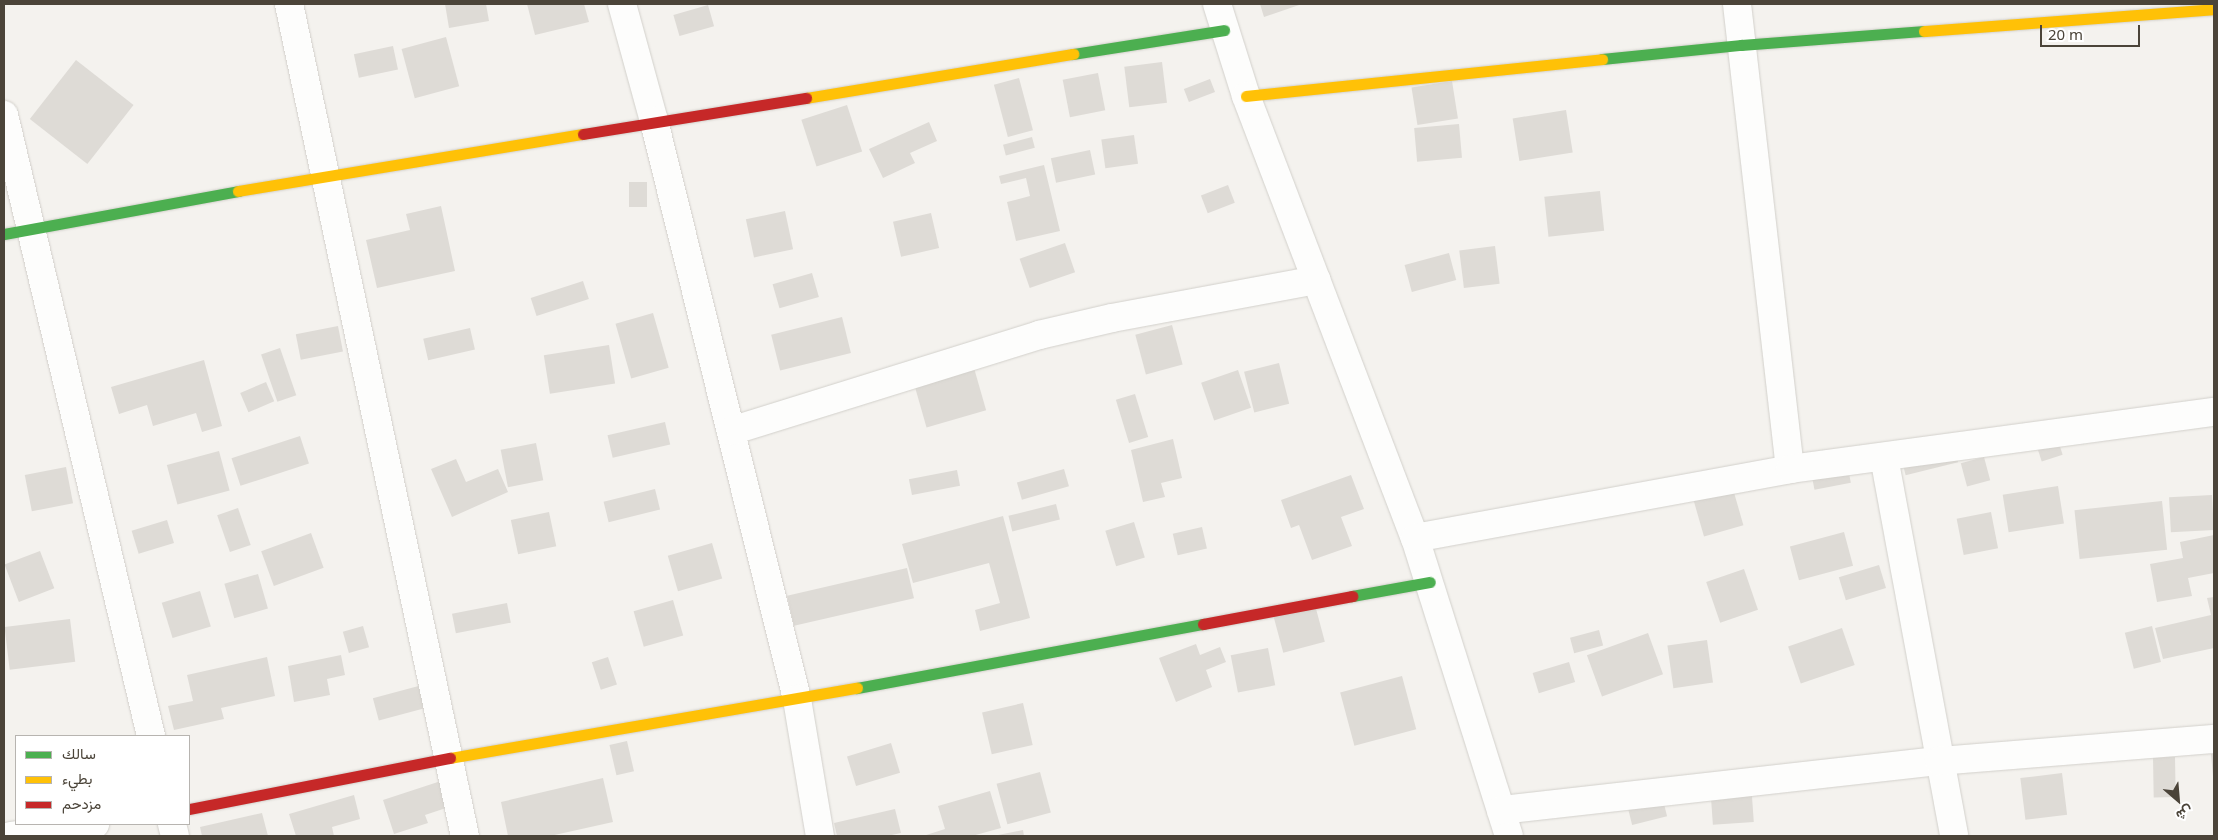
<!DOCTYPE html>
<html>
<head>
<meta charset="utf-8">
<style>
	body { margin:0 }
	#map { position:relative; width:2218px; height:840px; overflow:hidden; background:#f4f2ee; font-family:"Noto Sans",Vazirmatn,sans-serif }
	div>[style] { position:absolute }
	.building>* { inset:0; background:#dedbd6; transform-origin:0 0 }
	.roads { filter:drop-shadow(0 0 1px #d2d0cb) drop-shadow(0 0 1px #d2d0cb) }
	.street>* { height:28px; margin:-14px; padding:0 14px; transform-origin:14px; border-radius:14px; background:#fdfdfc }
	.fast>* { height:11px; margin:-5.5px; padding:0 5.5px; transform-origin:5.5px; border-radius:5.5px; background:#4caf50 }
	.slow>* { height:11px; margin:-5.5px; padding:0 5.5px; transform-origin:5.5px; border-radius:5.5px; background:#ffc107 }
	.jam>* { height:11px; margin:-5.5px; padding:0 5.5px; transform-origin:5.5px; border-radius:5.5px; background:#c62828 }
	span { translate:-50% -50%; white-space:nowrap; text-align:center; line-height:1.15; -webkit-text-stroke:5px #fff; paint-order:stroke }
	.frame { position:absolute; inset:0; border:5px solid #4b4439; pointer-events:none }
	.legend { position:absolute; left:15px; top:735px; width:175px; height:90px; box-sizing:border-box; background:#fff; border:1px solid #b7b4b0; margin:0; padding:6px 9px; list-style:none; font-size:15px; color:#4b4439 }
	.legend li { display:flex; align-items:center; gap:10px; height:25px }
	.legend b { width:25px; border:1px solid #b7b4b0 }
	.north { position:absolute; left:2153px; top:775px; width:50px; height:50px; -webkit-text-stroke:4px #fff; paint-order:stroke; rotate:153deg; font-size:14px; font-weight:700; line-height:20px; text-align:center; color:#4b4439 }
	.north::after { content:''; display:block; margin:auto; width:18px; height:22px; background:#4b4439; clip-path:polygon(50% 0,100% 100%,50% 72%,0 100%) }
	.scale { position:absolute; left:2040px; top:25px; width:100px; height:22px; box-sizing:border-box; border:2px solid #4b4439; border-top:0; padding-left:6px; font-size:15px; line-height:18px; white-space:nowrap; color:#4b4439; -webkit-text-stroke:4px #fff; paint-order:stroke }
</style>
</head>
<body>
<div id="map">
	<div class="building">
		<i style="clip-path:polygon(445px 4px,486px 4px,489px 21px,449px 28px)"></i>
		<i style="clip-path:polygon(527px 4px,584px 4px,589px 22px,535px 35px)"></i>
		<i style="clip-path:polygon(1260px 4px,1302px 4px,1264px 17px)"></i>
		<i style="left:708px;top:5px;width:22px;height:36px;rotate:74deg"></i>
		<i style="left:446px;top:37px;width:51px;height:46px;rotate:75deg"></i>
		<i style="left:393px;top:46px;width:24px;height:40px;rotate:78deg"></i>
		<i style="left:76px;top:60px;width:73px;height:75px;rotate:38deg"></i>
		<i style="left:1162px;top:62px;width:41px;height:38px;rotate:83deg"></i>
		<i style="left:1098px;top:73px;width:38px;height:36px;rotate:79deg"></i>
		<i style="left:1019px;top:78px;width:54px;height:26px;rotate:75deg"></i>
		<i style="left:1210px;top:79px;width:14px;height:28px;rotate:69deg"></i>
		<i style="left:1452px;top:81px;width:38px;height:41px;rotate:81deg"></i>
		<i style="left:847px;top:105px;width:49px;height:48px;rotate:72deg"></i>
		<i style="left:1566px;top:110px;width:43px;height:54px;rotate:81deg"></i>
		<i style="clip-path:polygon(929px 122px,937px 141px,910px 153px,915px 163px,883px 178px,869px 149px)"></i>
		<i style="left:1459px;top:124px;width:34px;height:45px;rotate:85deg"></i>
		<i style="left:1134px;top:135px;width:29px;height:33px;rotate:82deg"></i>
		<i style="left:1032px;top:137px;width:11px;height:30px;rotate:75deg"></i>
		<i style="left:1090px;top:150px;width:25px;height:40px;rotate:78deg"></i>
		<i style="clip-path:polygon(1044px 165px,1060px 231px,1016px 241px,1007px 202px,1030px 196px,1026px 178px,1001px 184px,999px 176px)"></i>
		<i style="left:647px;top:182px;width:25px;height:18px;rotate:90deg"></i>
		<i style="left:1228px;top:185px;width:19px;height:29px;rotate:69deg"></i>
		<i style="left:1600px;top:191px;width:40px;height:56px;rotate:84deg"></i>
		<i style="clip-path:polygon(441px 206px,455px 271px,377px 288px,366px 240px,410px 230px,406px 214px)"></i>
		<i style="left:785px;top:211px;width:39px;height:40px;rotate:78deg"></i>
		<i style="left:931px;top:213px;width:36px;height:39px;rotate:77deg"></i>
		<i style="left:1065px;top:243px;width:31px;height:48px;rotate:71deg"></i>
		<i style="left:1495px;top:246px;width:38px;height:36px;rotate:83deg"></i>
		<i style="left:1449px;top:253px;width:28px;height:46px;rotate:75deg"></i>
		<i style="left:812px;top:273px;width:25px;height:41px;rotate:74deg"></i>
		<i style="left:583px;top:281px;width:19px;height:55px;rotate:72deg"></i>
		<i style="left:653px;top:313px;width:57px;height:39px;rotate:74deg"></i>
		<i style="left:842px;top:317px;width:37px;height:73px;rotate:76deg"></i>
		<i style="left:1172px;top:325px;width:41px;height:38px;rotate:75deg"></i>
		<i style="left:338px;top:326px;width:26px;height:43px;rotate:79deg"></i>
		<i style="left:470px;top:328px;width:22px;height:48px;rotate:77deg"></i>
		<i style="left:609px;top:345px;width:39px;height:66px;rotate:81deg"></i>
		<i style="left:280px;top:348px;width:50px;height:20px;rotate:71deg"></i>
		<i style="clip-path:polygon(204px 360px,222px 426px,202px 432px,196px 413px,153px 426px,147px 405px,119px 414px,111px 387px)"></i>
		<i style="left:1279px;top:363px;width:42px;height:36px;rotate:76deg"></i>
		<i style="left:974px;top:368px;width:44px;height:62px;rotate:74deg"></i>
		<i style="left:1238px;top:370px;width:40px;height:39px;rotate:71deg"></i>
		<i style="left:266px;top:382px;width:21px;height:28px;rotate:67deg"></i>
		<i style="left:1135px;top:394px;width:45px;height:20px;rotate:73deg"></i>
		<i style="left:665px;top:422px;width:23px;height:59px;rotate:77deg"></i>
		<i style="left:2054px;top:428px;width:28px;height:22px;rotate:72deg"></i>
		<i style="left:1951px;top:434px;width:29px;height:54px;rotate:76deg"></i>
		<i style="left:300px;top:436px;width:29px;height:72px;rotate:72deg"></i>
		<i style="clip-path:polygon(1173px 439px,1182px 478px,1161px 483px,1165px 497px,1143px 502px,1131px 450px)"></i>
		<i style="left:536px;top:443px;width:38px;height:36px;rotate:79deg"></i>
		<i style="left:219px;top:451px;width:41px;height:54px;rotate:75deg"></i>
		<i style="left:1984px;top:457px;width:24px;height:24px;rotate:75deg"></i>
		<i style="clip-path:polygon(456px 459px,466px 482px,498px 469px,508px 492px,452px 517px,431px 469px)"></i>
		<i style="left:1847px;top:463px;width:20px;height:37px;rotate:79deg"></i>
		<i style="left:66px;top:467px;width:37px;height:42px;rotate:79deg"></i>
		<i style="left:1064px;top:469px;width:18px;height:49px;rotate:74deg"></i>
		<i style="left:957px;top:470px;width:16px;height:49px;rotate:79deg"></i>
		<i style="clip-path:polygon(1351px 475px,1364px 509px,1341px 517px,1352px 546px,1312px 560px,1299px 525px,1291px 528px,1281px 500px)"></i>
		<i style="left:1731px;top:482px;width:45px;height:41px;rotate:74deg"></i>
		<i style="left:2058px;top:486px;width:38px;height:56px;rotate:81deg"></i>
		<i style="left:655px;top:489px;width:21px;height:53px;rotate:76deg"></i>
		<i style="left:2212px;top:495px;width:35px;height:43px;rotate:87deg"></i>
		<i style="left:2162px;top:501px;width:49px;height:88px;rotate:84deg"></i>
		<i style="left:1056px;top:504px;width:16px;height:49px;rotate:76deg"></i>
		<i style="left:238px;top:508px;width:39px;height:22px;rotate:71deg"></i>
		<i style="left:549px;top:512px;width:35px;height:39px;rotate:78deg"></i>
		<i style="left:1991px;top:512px;width:37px;height:35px;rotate:79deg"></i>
		<i style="clip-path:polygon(1003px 516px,1030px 618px,980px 631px,975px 610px,1000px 603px,989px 563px,913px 583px,902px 544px)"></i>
		<i style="left:167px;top:520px;width:24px;height:37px;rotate:73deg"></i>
		<i style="left:1134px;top:522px;width:37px;height:30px;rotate:73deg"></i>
		<i style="left:1202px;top:527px;width:22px;height:30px;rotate:77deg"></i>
		<i style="left:1844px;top:532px;width:35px;height:56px;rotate:75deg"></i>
		<i style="left:311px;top:533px;width:37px;height:53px;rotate:70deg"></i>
		<i style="clip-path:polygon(2214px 535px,2214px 573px,2188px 578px,2192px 596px,2157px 602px,2150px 564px,2183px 558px,2180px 542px)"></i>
		<i style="left:712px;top:543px;width:37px;height:46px;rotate:74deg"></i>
		<i style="left:40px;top:551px;width:40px;height:38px;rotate:69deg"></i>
		<i style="left:1879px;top:565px;width:24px;height:42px;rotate:73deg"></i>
		<i style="left:907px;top:568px;width:31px;height:123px;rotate:77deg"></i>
		<i style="left:1744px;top:569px;width:43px;height:40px;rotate:71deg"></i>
		<i style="left:258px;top:574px;width:36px;height:35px;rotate:74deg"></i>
		<i style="left:200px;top:591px;width:37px;height:40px;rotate:73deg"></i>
		<i style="clip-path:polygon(2214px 597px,2214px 648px,2163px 659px,2155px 628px,2211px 615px,2207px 598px)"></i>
		<i style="left:673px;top:600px;width:37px;height:41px;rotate:74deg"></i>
		<i style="left:507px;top:603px;width:20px;height:56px;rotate:79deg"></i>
		<i style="left:1315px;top:605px;width:38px;height:43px;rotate:75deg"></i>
		<i style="left:70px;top:619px;width:43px;height:66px;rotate:83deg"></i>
		<i style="left:363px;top:626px;width:22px;height:21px;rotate:74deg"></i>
		<i style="left:2152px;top:626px;width:37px;height:28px;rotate:76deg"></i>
		<i style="left:1842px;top:628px;width:39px;height:57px;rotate:71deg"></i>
		<i style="left:1599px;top:630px;width:16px;height:30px;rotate:75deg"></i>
		<i style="left:1648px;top:633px;width:44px;height:65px;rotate:70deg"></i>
		<i style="left:1707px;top:640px;width:43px;height:40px;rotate:82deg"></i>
		<i style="clip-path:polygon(1196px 644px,1200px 655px,1220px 647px,1226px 662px,1206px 670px,1212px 687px,1176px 702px,1159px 658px)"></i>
		<i style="left:1268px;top:648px;width:38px;height:38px;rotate:79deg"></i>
		<i style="clip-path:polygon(341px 655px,345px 675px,327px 679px,330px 695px,294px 702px,288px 666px)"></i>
		<i style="clip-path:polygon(267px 657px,275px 696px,221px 708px,224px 719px,174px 730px,168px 706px,193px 701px,187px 675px)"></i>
		<i style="left:608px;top:657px;width:29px;height:17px;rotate:72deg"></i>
		<i style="left:1569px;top:662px;width:21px;height:38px;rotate:73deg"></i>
		<i style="left:1402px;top:676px;width:55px;height:64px;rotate:75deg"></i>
		<i style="left:426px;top:684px;width:23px;height:55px;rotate:75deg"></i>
		<i style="left:1023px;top:703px;width:43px;height:42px;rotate:77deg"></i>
		<i style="left:627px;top:741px;width:31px;height:18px;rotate:77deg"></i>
		<i style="left:891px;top:743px;width:31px;height:46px;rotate:73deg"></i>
		<i style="clip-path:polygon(2211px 754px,2214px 754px,2214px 776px,2213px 776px)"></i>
		<i style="left:2175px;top:757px;width:40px;height:22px;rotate:89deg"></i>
		<i style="left:1040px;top:772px;width:42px;height:45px;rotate:75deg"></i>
		<i style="left:2062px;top:773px;width:42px;height:42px;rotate:83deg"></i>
		<i style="clip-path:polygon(603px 778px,613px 822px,550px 836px,508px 836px,501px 802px)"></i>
		<i style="clip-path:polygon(447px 779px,455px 805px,425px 815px,428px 823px,394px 834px,383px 800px)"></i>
		<i style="left:1751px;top:782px;width:40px;height:41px;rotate:86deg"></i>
		<i style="clip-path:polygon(990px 791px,1001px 828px,972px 836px,923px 836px,945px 829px,938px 806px)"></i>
		<i style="left:1661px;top:792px;width:25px;height:36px;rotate:76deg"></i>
		<i style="clip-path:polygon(354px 795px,360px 819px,332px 827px,334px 836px,296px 836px,289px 814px)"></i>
		<i style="clip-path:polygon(895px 809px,901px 833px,887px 836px,837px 836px,834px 823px)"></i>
		<i style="clip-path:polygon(262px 813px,268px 836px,202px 836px,200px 827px)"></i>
		<i style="clip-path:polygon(1023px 830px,1024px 836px,998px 836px,998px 835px)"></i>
	</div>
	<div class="roads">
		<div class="street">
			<i style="left:289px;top:4px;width:850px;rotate:78.06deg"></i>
			<i style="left:622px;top:4px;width:121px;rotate:74.7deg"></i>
			<i style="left:654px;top:121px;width:595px;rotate:76.1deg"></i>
			<i style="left:797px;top:699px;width:139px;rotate:80.5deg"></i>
			<i style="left:1217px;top:4px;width:96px;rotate:72.5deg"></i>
			<i style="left:1246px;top:96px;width:473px;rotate:69.1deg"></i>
			<i style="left:1415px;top:538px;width:312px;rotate:72.5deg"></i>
			<i style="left:1737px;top:4px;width:468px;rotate:83.5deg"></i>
			<i style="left:4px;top:115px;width:638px;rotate:76.68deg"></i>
			<i style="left:731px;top:431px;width:323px;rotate:-17.3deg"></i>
			<i style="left:1039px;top:335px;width:75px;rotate:-13.1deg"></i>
			<i style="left:1112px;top:318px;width:208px;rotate:-10.5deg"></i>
			<i style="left:1884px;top:457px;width:385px;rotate:79.5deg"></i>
			<i style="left:1415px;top:538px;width:381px;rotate:-10.4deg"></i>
			<i style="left:1790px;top:469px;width:428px;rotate:-7.7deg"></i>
			<i style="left:1501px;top:810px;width:441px;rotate:-6.4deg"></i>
			<i style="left:1939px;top:761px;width:276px;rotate:-4.6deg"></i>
			<i style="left:172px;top:824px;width:12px;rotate:76deg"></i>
			<i style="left:10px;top:836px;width:86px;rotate:-8deg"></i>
		</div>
		<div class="fast">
			<i style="left:1073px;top:54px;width:153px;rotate:-9deg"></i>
			<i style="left:1602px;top:59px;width:140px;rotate:-5.8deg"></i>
			<i style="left:1741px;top:45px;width:184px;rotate:-4.4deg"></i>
			<i style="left:4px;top:234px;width:238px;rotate:-10.4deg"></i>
			<i style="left:1352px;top:596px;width:79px;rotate:-10.2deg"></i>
			<i style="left:857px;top:688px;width:352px;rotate:-10.5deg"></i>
		</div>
		<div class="slow">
			<i style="left:1924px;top:31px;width:291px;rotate:-4.3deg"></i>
			<i style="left:1246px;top:96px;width:358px;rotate:-5.9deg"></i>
			<i style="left:806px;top:98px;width:271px;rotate:-9.4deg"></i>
			<i style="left:238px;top:191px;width:350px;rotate:-9.4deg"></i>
			<i style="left:450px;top:758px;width:413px;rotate:-9.8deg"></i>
		</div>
		<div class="jam">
			<i style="left:583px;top:134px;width:226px;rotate:-9.2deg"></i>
			<i style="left:1203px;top:624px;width:152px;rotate:-10.6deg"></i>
			<i style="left:189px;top:809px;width:266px;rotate:-11.1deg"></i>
		</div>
	</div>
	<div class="frame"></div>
	<ul class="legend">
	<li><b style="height:6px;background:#4caf50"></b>سالك</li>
	<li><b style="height:6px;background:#ffc107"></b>بطيء</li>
	<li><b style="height:6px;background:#c62828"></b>مزدحم</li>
	</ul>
	<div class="north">ش</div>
	<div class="scale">20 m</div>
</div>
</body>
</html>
